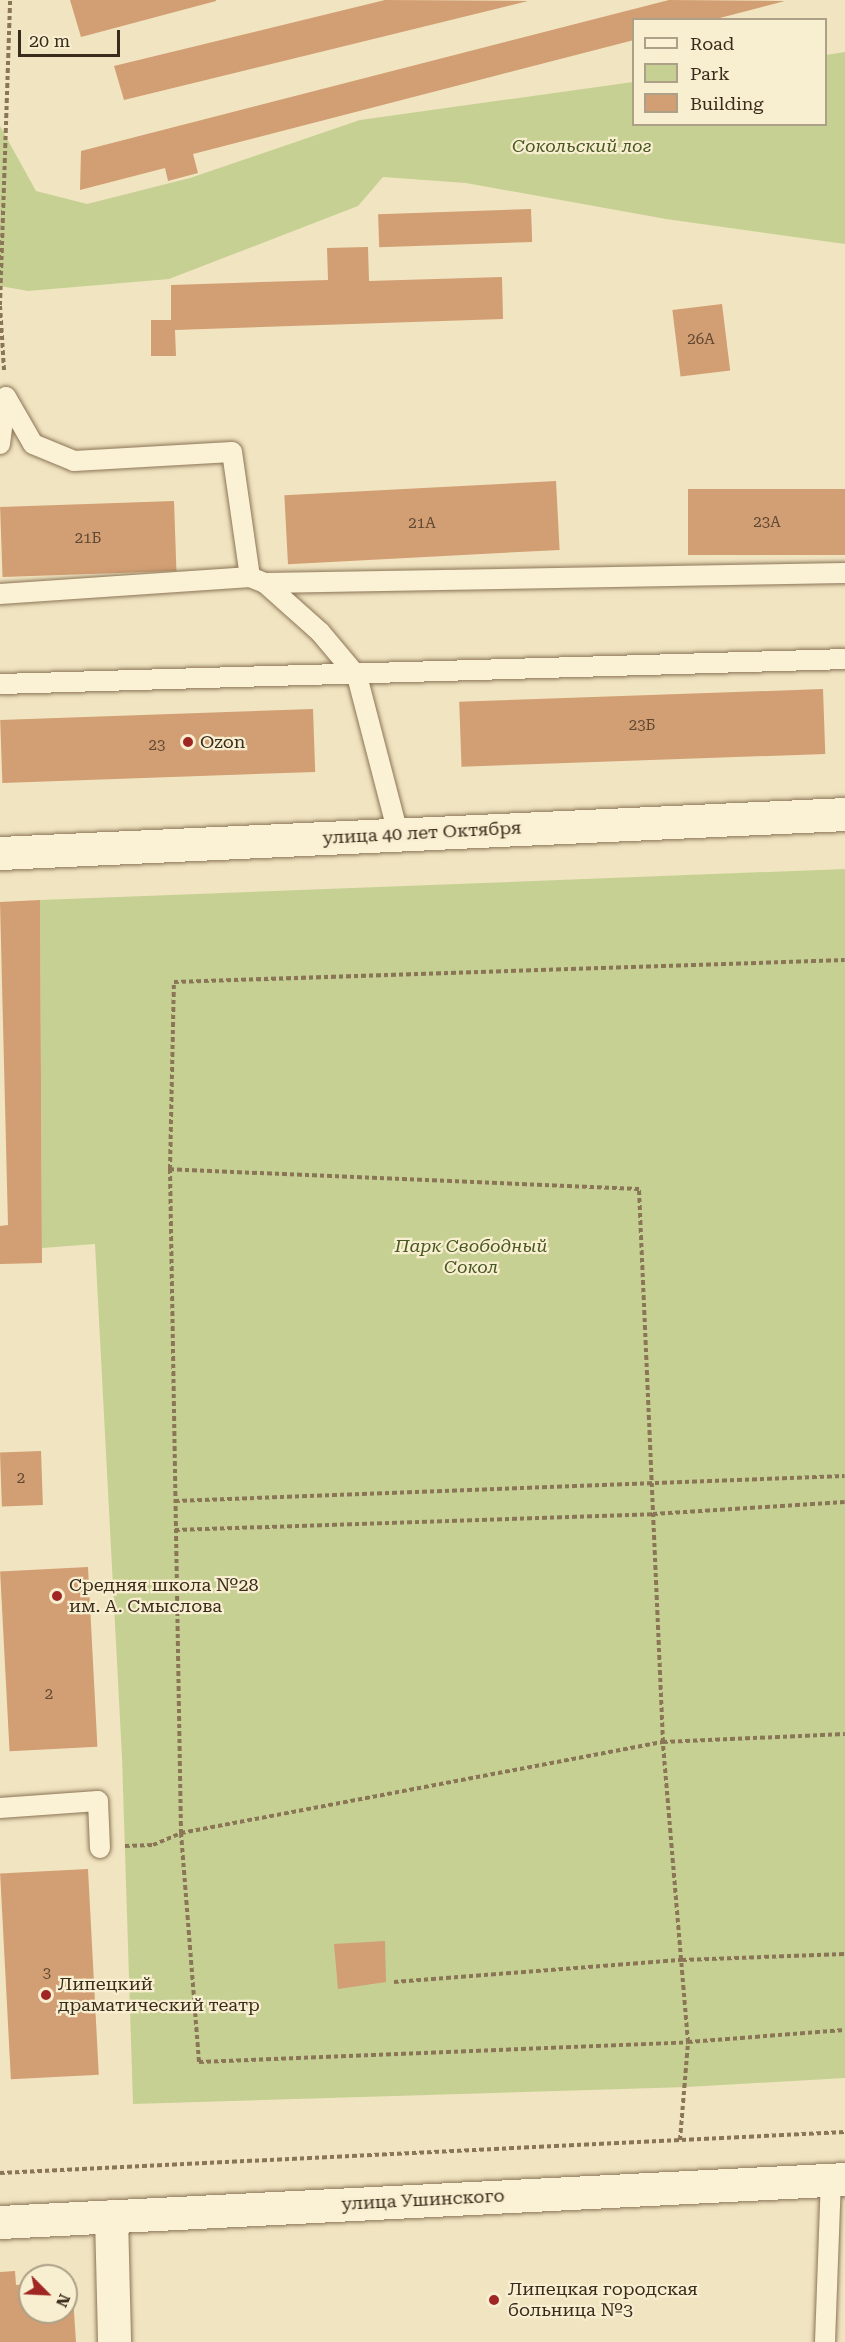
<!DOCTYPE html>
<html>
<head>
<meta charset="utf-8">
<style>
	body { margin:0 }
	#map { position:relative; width:845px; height:2342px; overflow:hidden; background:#f1e4c0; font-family:"Roboto Serif",serif }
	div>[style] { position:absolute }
	.green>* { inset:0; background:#c6d093 }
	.building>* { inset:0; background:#d29e73; transform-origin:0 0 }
	.path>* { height:4px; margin-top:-2px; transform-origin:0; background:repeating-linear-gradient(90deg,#8b7557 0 4.5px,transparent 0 7.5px) }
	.roads { filter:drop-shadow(0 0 2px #8b7557) drop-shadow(0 0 2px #8b7557) }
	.lane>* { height:20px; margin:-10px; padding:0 10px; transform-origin:10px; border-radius:10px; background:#fbf1d4 }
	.street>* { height:33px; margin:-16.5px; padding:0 16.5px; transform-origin:16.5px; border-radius:16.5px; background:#fbf1d4 }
	.secondary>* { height:33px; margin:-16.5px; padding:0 16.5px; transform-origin:16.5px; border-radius:16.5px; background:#fbf1d4 }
	.dots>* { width:16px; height:16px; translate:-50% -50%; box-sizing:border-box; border:3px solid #f8eed0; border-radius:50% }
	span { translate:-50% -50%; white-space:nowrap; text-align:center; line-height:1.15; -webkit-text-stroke:4.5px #f8eed0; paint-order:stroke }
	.number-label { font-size:15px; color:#604832 }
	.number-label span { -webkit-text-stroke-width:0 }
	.park-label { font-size:18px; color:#485821; font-style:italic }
	.poi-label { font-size:18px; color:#3a2c1c }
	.left { translate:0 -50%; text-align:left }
	.street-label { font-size:18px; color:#3a2c1c }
	.legend { position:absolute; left:632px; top:18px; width:195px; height:108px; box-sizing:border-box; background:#f8eed0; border:2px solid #aca088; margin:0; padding:8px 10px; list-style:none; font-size:18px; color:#3a2c1c }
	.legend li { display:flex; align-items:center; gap:12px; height:30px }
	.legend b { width:30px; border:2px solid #aca088 }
	.north { position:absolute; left:18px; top:2264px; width:60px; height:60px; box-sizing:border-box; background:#f8eed0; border:2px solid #aca088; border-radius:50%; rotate:114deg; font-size:16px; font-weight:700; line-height:24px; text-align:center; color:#3a2c1c }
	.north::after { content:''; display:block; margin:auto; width:21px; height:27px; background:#9f2622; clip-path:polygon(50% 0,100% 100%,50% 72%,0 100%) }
	.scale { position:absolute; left:18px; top:30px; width:102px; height:27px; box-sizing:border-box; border:3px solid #3a2c1c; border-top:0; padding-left:8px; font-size:18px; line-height:21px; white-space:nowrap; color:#3a2c1c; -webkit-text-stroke:4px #f8eed0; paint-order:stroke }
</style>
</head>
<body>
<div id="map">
	<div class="green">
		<i style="clip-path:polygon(845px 52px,845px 244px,666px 219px,466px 183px,383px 177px,358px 206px,169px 279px,28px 291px,0 286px,0 126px,36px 191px,87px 204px,190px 178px,360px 120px,633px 82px,634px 124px,826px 124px,826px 55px)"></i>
		<i style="clip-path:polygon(845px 869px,845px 2078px,687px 2087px,133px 2104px,122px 1757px,95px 1244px,42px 1248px,40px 900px)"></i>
	</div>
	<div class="building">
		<i style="clip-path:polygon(70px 0,216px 0,216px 1px,81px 37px)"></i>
		<i style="clip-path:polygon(385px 0,528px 1px,124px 100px,114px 66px)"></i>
		<i style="clip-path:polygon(669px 0,785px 1px,712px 20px,634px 20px,634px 40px,193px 154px,198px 173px,168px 181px,165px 168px,80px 190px,81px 151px)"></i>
		<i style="left:531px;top:209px;width:33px;height:153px;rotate:88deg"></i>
		<i style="clip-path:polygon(368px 247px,369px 281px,502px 277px,503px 319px,175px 330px,176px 356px,151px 356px,151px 320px,171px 320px,171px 285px,328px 280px,327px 248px)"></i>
		<i style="left:722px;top:304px;width:67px;height:50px;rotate:83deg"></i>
		<i style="left:556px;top:481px;width:69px;height:272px;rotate:87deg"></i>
		<i style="left:845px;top:489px;width:66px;height:157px;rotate:90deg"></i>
		<i style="left:174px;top:501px;width:70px;height:174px;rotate:88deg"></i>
		<i style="left:823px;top:689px;width:65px;height:364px;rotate:88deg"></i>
		<i style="left:313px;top:709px;width:63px;height:313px;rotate:88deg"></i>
		<i style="clip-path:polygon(40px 900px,42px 1263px,0 1264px,0 1226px,8px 1225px,0 902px)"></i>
		<i style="left:41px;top:1451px;width:54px;height:41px;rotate:88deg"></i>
		<i style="left:88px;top:1567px;width:180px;height:88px;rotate:87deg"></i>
		<i style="left:88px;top:1869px;width:206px;height:88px;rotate:87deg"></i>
		<i style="clip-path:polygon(385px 1941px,386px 1982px,338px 1989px,334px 1944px)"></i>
		<i style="clip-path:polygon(15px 2271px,16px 2285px,30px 2284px,30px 2312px,66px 2312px,66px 2282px,72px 2281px,76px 2342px,0 2342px,0 2272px)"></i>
	</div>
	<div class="path">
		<i style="left:4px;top:370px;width:65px;rotate:-93.5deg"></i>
		<i style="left:0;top:305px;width:305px;rotate:-88.1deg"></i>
		<i style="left:170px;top:1169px;width:664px;rotate:89.05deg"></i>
		<i style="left:181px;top:1833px;width:230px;rotate:85.5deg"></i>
		<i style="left:199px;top:2062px;width:489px;rotate:-2.3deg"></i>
		<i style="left:688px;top:2042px;width:157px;rotate:-4.4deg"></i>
		<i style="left:175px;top:1501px;width:670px;rotate:-2.14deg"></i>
		<i style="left:175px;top:1530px;width:478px;rotate:-1.9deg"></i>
		<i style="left:653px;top:1514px;width:192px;rotate:-3.6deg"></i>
		<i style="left:125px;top:1846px;width:28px;rotate:-2deg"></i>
		<i style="left:153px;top:1845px;width:30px;rotate:-23deg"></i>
		<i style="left:181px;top:1833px;width:491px;rotate:-10.7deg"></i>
		<i style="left:663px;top:1742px;width:182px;rotate:-2.5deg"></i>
		<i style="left:394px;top:1982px;width:289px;rotate:-4.4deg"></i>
		<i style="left:682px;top:1960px;width:163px;rotate:-2.1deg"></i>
		<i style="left:680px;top:2140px;width:98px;rotate:-85.3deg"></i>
		<i style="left:688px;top:2042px;width:301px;rotate:-94.8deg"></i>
		<i style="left:663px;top:1742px;width:554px;rotate:-92.49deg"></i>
		<i style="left:639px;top:1189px;width:469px;rotate:-177.6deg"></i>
		<i style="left:170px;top:1169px;width:187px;rotate:-88.8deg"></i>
		<i style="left:174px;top:982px;width:671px;rotate:-1.88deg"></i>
		<i style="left:0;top:2173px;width:846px;rotate:-2.78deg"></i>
	</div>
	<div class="roads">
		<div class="lane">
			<i style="left:6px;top:397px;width:54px;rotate:60.1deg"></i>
			<i style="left:33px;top:444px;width:44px;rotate:22.5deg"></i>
			<i style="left:74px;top:461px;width:158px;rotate:-3.3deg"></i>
			<i style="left:232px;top:452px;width:126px;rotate:81.8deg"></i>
			<i style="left:250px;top:577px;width:16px;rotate:22deg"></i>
			<i style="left:265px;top:583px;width:74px;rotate:41.7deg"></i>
			<i style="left:320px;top:632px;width:57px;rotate:49.9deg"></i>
			<i style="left:357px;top:676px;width:162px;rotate:75.4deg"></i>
			<i style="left:0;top:444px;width:47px;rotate:-82.7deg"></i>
			<i style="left:265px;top:583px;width:580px;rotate:-0.99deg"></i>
			<i style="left:0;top:594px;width:251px;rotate:-3.9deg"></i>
			<i style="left:0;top:684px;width:845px;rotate:-1.69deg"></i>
			<i style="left:0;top:1808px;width:98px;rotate:-4.1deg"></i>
			<i style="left:98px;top:1801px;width:47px;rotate:87.6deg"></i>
			<i style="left:825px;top:2342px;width:162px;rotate:-87.9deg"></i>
		</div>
		<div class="street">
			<i style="left:111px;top:2216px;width:126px;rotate:88.6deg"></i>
		</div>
		<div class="secondary">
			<i style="left:0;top:853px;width:846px;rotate:-2.64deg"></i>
			<i style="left:0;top:2222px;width:846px;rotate:-2.91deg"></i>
		</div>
	</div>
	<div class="dots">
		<i style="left:188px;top:742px;background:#9f2622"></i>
		<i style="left:57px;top:1596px;background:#9f2622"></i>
		<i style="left:46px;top:1995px;background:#9f2622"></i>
		<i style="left:494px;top:2300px;background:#9f2622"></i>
	</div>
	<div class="number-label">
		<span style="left:701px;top:340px">26А</span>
		<span style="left:767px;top:523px">23А</span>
		<span style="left:422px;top:524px">21А</span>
		<span style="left:88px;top:539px">21Б</span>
		<span style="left:642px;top:726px">23Б</span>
		<span style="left:157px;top:746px">23</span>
		<span style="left:21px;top:1479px">2</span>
		<span style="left:49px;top:1695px">2</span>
		<span style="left:47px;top:1974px">3</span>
	</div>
	<div class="park-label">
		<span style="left:582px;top:146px">Сокольский лог</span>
		<span style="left:471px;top:1257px">Парк Свободный<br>Сокол</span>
	</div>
	<div class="poi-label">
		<span class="left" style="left:200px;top:742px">Ozon</span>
		<span class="left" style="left:69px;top:1596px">Средняя школа №28<br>им. А. Смыслова</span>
		<span class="left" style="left:58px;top:1995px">Липецкий<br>драматический театр</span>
		<span class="left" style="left:508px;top:2300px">Липецкая городская<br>больница №3</span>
	</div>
	<div class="street-label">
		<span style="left:422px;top:833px;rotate:-3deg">улица 40 лет Октября</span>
		<span style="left:423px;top:2200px;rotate:-3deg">улица Ушинского</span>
	</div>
	<ul class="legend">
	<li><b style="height:8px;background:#fbf1d4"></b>Road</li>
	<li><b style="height:16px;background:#c6d093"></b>Park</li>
	<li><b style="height:16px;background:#d29e73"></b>Building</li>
	</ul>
	<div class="north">N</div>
	<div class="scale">20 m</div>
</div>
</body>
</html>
